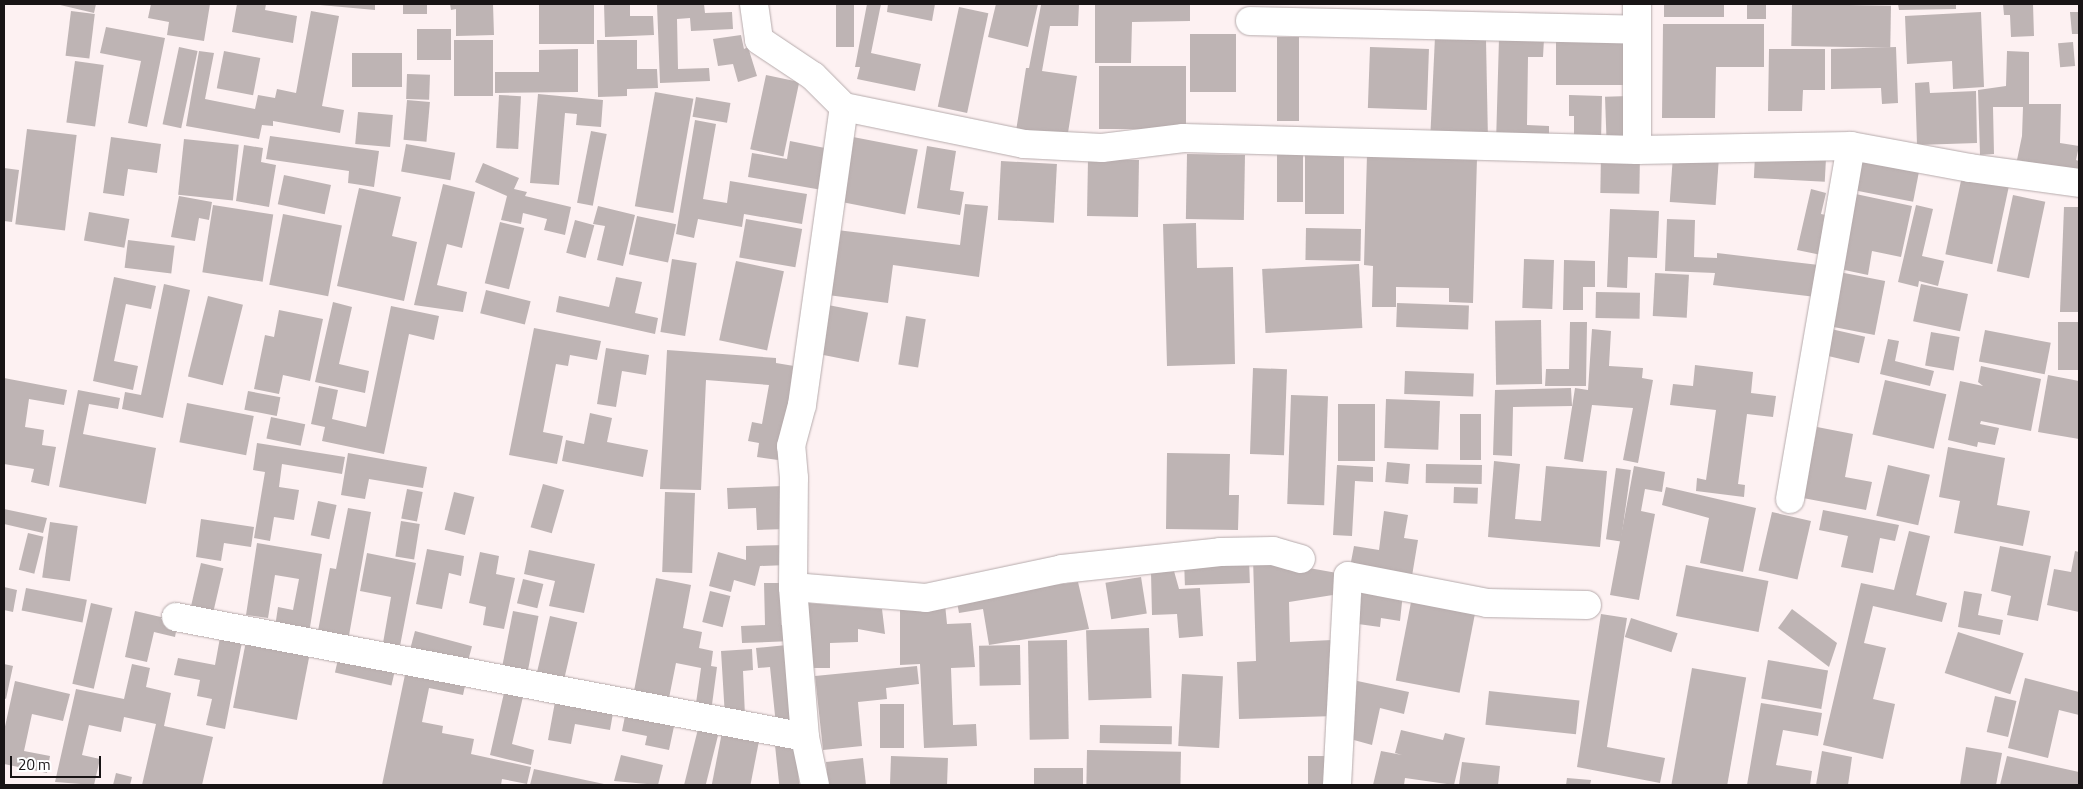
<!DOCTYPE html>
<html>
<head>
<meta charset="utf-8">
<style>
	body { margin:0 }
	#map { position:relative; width:2083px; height:789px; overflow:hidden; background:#fdf1f2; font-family:"Titillium Web",sans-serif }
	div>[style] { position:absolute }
	.building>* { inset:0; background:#beb4b4; transform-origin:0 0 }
	.roads { filter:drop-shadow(0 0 1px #b6abac) drop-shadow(0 0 1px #b6abac) }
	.minor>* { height:28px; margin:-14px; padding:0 14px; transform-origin:14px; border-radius:14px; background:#fff }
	span { translate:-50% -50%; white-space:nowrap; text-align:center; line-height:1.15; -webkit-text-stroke:4px #fff; paint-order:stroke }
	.frame { position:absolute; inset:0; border:5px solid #181415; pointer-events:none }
	.scale { position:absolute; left:10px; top:756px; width:91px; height:22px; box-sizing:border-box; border:2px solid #181415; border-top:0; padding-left:6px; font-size:15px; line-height:18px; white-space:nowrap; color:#181415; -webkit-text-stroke:4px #fff; paint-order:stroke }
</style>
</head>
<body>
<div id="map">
	<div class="building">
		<i style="clip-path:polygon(56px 4px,96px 4px,94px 13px)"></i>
		<i style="clip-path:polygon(151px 4px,210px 4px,204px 41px,167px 35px,169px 22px,148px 18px)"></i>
		<i style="clip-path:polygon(237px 4px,266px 4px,265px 10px,297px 16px,293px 43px,232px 32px)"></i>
		<i style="clip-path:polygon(309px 4px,375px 4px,375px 10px)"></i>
		<i style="left:403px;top:4px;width:24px;height:10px"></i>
		<i style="clip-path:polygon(450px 4px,493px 4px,494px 35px,456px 36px,456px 9px,451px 10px)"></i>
		<i style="left:539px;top:4px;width:55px;height:40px"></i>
		<i style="clip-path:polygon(604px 4px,630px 4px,630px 16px,653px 16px,654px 35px,605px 37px)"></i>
		<i style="clip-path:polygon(657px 4px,704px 4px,705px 13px,732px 12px,733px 29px,691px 31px,690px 18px,677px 19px,678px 69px,709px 68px,710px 81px,660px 83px)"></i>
		<i style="left:836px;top:4px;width:18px;height:43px"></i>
		<i style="clip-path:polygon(867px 4px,881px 4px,871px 53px,921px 64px,915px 91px,857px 79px,860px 67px,855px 67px)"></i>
		<i style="clip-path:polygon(888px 4px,935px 4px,932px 21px,887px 12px)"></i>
		<i style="clip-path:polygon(996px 4px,1038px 4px,1028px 47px,988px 37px)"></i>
		<i style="clip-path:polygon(1045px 4px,1079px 4px,1078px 26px,1050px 26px,1042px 71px,1077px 76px,1067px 139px,1016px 131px,1026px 68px,1029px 68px,1041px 5px)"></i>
		<i style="clip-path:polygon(1095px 4px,1190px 4px,1190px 21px,1132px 22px,1131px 63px,1095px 63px)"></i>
		<i style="left:1664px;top:4px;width:60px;height:13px"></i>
		<i style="left:1747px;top:4px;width:19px;height:15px"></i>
		<i style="left:1792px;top:4px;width:99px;height:42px;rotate:1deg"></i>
		<i style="clip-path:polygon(1898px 4px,1956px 4px,1956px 9px,1899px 10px)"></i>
		<i style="clip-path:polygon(2003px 4px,2033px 4px,2034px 36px,2011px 37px,2010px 15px,2004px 15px)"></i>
		<i style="left:959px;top:7px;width:30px;height:102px;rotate:12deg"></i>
		<i style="left:71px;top:11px;width:24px;height:45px;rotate:7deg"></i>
		<i style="clip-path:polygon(311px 11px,339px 16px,322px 106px,344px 110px,340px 133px,273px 121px,273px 126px,262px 125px,259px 139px,186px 126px,199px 51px,214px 53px,205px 99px,255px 109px,258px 95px,275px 98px,277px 89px,296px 93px)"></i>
		<i style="clip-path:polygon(1981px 12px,1984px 87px,1953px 89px,1952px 61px,1907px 64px,1905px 16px)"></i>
		<i style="clip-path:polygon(2070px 12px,2079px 12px,2079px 34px,2072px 34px)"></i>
		<i style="clip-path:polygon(1663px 24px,1764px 24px,1764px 67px,1716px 67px,1715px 118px,1662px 118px)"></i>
		<i style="clip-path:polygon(106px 27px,165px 38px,147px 127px,128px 123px,141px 61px,100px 53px)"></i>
		<i style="left:451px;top:29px;width:31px;height:34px;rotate:90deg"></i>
		<i style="left:1190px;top:34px;width:46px;height:58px"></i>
		<i style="clip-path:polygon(741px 35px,744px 49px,748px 47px,757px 76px,738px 82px,733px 64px,718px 66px,713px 39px)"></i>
		<i style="left:1277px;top:37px;width:22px;height:84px"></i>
		<i style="clip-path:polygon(1435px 37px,1486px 40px,1488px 141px,1430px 142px)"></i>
		<i style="left:1632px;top:37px;width:48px;height:76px;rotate:90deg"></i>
		<i style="clip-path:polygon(1499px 38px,1544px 39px,1543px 57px,1528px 57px,1527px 125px,1549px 126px,1549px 144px,1496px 143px)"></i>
		<i style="left:454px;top:40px;width:39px;height:56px"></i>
		<i style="clip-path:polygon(597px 40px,637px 40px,637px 69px,657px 69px,658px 88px,627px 89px,627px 96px,598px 97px)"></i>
		<i style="left:2073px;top:42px;width:24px;height:15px;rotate:85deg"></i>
		<i style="left:179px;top:47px;width:19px;height:79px;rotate:12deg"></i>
		<i style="left:1370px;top:47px;width:59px;height:61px;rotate:2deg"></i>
		<i style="clip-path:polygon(1896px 47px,1898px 103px,1882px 104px,1881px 88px,1831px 89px,1831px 49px)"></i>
		<i style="clip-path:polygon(578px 49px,578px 92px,495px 93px,495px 72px,539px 72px,539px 50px)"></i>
		<i style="clip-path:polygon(1769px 49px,1825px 49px,1825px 90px,1803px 90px,1802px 111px,1768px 111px)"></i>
		<i style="left:224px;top:51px;width:37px;height:38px;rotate:11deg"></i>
		<i style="clip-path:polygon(2007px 51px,2029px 52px,2029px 104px,2061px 104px,2060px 143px,2079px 146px,2076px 160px,2079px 161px,2079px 171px,2017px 160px,2022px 136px,2023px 107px,1993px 107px,1994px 154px,1980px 155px,1978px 90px,2006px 86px)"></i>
		<i style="left:352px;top:53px;width:50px;height:34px"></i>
		<i style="left:75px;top:61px;width:29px;height:62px;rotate:8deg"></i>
		<i style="left:1186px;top:66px;width:63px;height:87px;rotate:90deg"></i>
		<i style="left:407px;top:74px;width:23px;height:25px;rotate:2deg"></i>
		<i style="left:766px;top:75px;width:34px;height:76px;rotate:12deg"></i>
		<i style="clip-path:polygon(1929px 82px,1930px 93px,1976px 91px,1977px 143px,1917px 145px,1915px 83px)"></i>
		<i style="left:655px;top:92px;width:39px;height:116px;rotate:10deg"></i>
		<i style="clip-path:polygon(538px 94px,603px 100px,601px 127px,576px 125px,577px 114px,565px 113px,559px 185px,530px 183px)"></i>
		<i style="left:499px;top:95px;width:22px;height:53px;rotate:3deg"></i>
		<i style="clip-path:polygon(1569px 95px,1602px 96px,1601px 142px,1574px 142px,1574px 116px,1569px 116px)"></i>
		<i style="left:1629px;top:96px;width:47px;height:24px;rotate:88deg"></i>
		<i style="left:696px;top:97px;width:35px;height:20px;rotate:10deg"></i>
		<i style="left:407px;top:100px;width:23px;height:40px;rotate:5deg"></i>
		<i style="left:358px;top:112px;width:35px;height:32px;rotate:5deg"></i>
		<i style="clip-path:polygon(695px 120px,716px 124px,703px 199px,727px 203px,730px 181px,807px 194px,802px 224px,744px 214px,742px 227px,698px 219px,694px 238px,676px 234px)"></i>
		<i style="left:27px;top:129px;width:50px;height:96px;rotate:7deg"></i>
		<i style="left:591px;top:131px;width:16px;height:73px;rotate:11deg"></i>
		<i style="clip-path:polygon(270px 136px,379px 151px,374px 187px,348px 183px,349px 171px,266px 159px)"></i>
		<i style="clip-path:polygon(111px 137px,161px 144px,157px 173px,128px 169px,124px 196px,103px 193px)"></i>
		<i style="left:853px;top:137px;width:66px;height:66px;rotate:11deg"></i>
		<i style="left:184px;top:139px;width:55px;height:56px;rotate:6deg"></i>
		<i style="clip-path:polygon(790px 141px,830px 149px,822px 190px,748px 177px,752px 153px,787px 159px)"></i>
		<i style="left:1277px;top:143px;width:26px;height:59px"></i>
		<i style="left:406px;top:144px;width:50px;height:28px;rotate:10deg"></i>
		<i style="clip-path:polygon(244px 145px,263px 148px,261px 162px,276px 165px,269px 207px,236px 201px)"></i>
		<i style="clip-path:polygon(927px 146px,956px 151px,950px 190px,964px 192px,960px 215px,917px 208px)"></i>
		<i style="left:1305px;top:148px;width:39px;height:66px"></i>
		<i style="left:1187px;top:154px;width:58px;height:65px;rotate:1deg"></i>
		<i style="clip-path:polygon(1367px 154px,1477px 158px,1473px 303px,1449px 302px,1449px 288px,1396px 287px,1396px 307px,1372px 307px,1373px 266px,1364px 265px)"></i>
		<i style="left:1601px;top:154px;width:39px;height:39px;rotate:1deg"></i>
		<i style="left:1673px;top:155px;width:46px;height:47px;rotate:4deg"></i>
		<i style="left:1856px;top:155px;width:65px;height:35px;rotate:11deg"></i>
		<i style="left:1755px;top:156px;width:71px;height:22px;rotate:3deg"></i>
		<i style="left:1088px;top:159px;width:51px;height:57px;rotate:1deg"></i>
		<i style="left:1001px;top:161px;width:56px;height:59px;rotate:3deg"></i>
		<i style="clip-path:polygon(483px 163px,519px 178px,514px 189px,527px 192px,525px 196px,571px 207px,565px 235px,544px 230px,547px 219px,523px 213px,521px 224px,501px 220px,507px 196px,475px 182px)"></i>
		<i style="clip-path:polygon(4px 168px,19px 170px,12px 222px,4px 221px)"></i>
		<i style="left:284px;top:175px;width:48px;height:30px;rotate:12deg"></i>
		<i style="left:1962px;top:176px;width:48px;height:80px;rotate:12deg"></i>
		<i style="clip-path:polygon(443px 184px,475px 192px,462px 248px,447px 244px,437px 285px,467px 292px,463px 312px,414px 305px)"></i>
		<i style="clip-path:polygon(359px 188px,401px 197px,392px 236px,417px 242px,404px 301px,337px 286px)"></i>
		<i style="clip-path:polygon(1811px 189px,1826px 193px,1821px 214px,1835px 217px,1826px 256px,1797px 250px)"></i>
		<i style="clip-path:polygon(1851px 193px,1912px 206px,1901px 257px,1872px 251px,1868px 275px,1835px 268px)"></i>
		<i style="left:2013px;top:195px;width:33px;height:78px;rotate:12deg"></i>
		<i style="clip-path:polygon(179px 196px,212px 202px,209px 220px,199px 218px,195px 241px,171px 237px)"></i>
		<i style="clip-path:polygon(965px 204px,988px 206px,979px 277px,893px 265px,888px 303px,828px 295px,837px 230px,960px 245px)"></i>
		<i style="left:213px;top:205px;width:61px;height:68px;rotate:9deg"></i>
		<i style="clip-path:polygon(1916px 205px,1933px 209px,1922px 256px,1944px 261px,1938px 286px,1919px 281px,1918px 287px,1898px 282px)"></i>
		<i style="clip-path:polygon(598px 206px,635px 215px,623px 266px,597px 260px,605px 226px,593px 224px)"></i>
		<i style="clip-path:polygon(2064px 207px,2079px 207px,2079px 312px,2060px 312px)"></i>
		<i style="clip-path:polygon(1610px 209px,1659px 211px,1657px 258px,1628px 257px,1627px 288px,1607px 287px)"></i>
		<i style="left:89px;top:212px;width:41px;height:29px;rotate:10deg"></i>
		<i style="left:283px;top:214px;width:60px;height:72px;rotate:11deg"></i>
		<i style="left:637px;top:216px;width:40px;height:39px;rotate:12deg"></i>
		<i style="left:746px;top:219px;width:57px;height:39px;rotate:10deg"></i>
		<i style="clip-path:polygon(1667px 219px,1695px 220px,1694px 257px,1717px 258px,1717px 253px,1819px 265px,1816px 297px,1713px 285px,1715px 273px,1665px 271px)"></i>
		<i style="left:575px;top:220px;width:20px;height:34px;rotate:15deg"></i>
		<i style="left:500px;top:222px;width:25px;height:63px;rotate:14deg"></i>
		<i style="clip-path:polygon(1196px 223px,1197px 268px,1233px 267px,1235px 364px,1167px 366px,1163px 224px)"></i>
		<i style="left:1306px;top:228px;width:55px;height:32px;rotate:1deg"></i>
		<i style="left:128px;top:240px;width:47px;height:28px;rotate:7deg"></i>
		<i style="left:672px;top:259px;width:25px;height:74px;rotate:9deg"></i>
		<i style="left:1524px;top:259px;width:30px;height:49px;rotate:2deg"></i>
		<i style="clip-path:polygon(1564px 260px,1595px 261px,1595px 287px,1583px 287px,1583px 310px,1563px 310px)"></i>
		<i style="left:736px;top:261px;width:49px;height:81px;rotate:12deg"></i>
		<i style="left:1359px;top:264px;width:64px;height:97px;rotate:87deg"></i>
		<i style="left:1839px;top:272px;width:47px;height:55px;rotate:11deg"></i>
		<i style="left:1655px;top:273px;width:34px;height:43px;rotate:3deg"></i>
		<i style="clip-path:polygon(114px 277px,156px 286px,151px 309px,126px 304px,114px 361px,138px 366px,133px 390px,93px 381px)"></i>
		<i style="clip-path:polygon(616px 277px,642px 282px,635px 313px,658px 318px,655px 334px,556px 312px,559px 296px,609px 307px)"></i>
		<i style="clip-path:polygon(164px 284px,190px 290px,163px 418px,122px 409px,125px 392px,141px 395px)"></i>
		<i style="left:1921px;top:284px;width:48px;height:38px;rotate:12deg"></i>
		<i style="left:486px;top:290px;width:46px;height:24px;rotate:14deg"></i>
		<i style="left:1596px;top:292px;width:44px;height:26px;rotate:1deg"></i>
		<i style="left:208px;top:296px;width:36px;height:83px;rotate:14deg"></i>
		<i style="clip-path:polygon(333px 302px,352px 307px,339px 364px,369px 371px,365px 393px,315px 382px)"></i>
		<i style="left:1397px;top:303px;width:72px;height:24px;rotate:2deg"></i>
		<i style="left:828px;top:305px;width:41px;height:50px;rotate:11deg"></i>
		<i style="clip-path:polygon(391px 306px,439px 316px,434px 340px,409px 334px,384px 454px,322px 441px,325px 427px,311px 424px,319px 386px,338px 390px,332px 419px,366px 427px)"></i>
		<i style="clip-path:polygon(279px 310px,323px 319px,310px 381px,283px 375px,279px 394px,254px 389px,265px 335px,274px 337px)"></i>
		<i style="left:906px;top:316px;width:20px;height:49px;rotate:9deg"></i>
		<i style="left:1541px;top:320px;width:64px;height:46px;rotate:89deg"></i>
		<i style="clip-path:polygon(1570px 322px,1587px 322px,1586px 386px,1545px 386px,1546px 369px,1569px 369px)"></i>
		<i style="left:2058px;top:322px;width:21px;height:48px"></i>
		<i style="clip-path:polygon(534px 328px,601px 341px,597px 360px,570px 355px,568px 366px,556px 364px,543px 432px,563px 436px,557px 464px,509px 455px)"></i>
		<i style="clip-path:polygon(1592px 329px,1611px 331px,1609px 366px,1643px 368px,1642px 378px,1653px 380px,1638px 463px,1623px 460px,1633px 408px,1592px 405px,1583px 462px,1564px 459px,1575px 388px,1588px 390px)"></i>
		<i style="left:1831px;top:329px;width:35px;height:27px;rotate:13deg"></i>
		<i style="left:1985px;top:330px;width:67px;height:32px;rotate:11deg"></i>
		<i style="left:1931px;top:332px;width:29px;height:34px;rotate:10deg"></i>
		<i style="clip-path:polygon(1888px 339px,1899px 341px,1895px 361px,1934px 371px,1930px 386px,1880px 374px)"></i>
		<i style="clip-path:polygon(606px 348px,649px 355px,646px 375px,622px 371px,616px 407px,597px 404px)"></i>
		<i style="clip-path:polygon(667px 350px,776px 358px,776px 363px,800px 367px,785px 461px,757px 457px,759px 443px,748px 441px,752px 422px,762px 424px,769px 385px,706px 380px,701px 490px,660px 489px)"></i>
		<i style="clip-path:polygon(1695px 365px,1753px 372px,1751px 393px,1776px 396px,1773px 417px,1747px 414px,1738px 484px,1745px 485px,1744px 497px,1696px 491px,1697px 478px,1706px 480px,1716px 410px,1670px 405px,1673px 384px,1693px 386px)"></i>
		<i style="clip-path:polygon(1981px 366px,2041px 379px,2031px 431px,1981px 421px,1980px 424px,1999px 428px,1995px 445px,1978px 442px,1977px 447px,1948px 440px,1960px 381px,1983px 386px,1978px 382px)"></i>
		<i style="left:1253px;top:368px;width:34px;height:86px;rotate:2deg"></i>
		<i style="left:1405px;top:371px;width:69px;height:23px;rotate:2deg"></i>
		<i style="clip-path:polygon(2048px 375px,2079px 381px,2079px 439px,2038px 432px)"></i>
		<i style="clip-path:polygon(4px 378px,67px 390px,64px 405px,29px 399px,25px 427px,44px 430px,42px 445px,56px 447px,49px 486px,31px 482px,34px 469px,4px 464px)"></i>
		<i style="left:1885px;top:380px;width:63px;height:56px;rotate:13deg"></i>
		<i style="clip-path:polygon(1571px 388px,1572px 406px,1513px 407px,1512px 456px,1493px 455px,1495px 390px)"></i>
		<i style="clip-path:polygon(78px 390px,120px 398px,118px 409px,89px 404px,83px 434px,156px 448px,146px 504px,59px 487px)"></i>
		<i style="left:248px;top:391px;width:33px;height:19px;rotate:11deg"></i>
		<i style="left:1291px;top:395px;width:37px;height:109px;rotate:2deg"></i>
		<i style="left:1386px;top:399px;width:54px;height:49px;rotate:2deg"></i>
		<i style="left:187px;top:403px;width:68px;height:40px;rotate:11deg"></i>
		<i style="left:1338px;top:404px;width:37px;height:57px"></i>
		<i style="clip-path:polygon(590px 413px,612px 418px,607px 442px,648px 450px,643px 477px,562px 461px,566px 440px,584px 444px)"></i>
		<i style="left:1460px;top:414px;width:21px;height:46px"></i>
		<i style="left:271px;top:417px;width:35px;height:22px;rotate:12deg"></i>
		<i style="clip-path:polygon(1817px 427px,1853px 434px,1845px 477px,1872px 482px,1866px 510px,1803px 498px)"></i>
		<i style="clip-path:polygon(257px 443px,345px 457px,342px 474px,282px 464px,279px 487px,299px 490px,294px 520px,274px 517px,270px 541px,254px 538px,265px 472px,253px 470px)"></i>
		<i style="clip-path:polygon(1948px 447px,2005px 458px,1997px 505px,2030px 511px,2023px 546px,1954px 533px,1960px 501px,1939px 497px)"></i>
		<i style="clip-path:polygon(348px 453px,427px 467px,423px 488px,369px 479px,365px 499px,341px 495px)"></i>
		<i style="clip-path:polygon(1167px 453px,1230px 454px,1229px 495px,1239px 495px,1238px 530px,1166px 529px)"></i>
		<i style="clip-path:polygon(1494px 461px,1520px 464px,1515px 519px,1541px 521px,1546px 466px,1607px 471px,1600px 547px,1488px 537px)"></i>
		<i style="left:1387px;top:462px;width:23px;height:20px;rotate:5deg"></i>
		<i style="left:1426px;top:464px;width:56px;height:19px;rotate:1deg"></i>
		<i style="clip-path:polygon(1337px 465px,1373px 467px,1373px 482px,1355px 481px,1352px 536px,1333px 535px)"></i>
		<i style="left:1888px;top:465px;width:43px;height:52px;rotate:13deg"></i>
		<i style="clip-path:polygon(1634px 466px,1665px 472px,1662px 492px,1645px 489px,1641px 511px,1655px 514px,1639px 600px,1610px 595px)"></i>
		<i style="left:1616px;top:468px;width:15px;height:72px;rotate:8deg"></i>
		<i style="left:543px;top:484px;width:22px;height:45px;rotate:16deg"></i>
		<i style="clip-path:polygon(784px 486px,786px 529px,757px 530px,756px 508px,728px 509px,727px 488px)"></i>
		<i style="left:1454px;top:487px;width:24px;height:16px;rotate:2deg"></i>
		<i style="clip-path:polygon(1666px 487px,1756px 508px,1743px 572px,1700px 563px,1709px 518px,1662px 505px)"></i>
		<i style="left:407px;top:489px;width:16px;height:30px;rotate:11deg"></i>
		<i style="left:454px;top:492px;width:21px;height:39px;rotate:14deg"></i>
		<i style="left:665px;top:492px;width:30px;height:80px;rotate:2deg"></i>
		<i style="left:318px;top:501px;width:19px;height:35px;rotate:12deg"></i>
		<i style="clip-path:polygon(348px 508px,371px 512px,348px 641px,317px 636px,330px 568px,336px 569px)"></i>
		<i style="clip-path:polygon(4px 509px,47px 518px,43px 533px,4px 524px)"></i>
		<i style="clip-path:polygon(1823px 510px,1899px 525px,1895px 541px,1880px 538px,1873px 573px,1841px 567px,1848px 536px,1819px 530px)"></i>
		<i style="clip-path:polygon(1384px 511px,1408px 515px,1404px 538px,1418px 540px,1412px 576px,1350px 567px,1354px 546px,1379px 550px)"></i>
		<i style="left:1772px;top:512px;width:40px;height:60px;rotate:13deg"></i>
		<i style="clip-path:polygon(201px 519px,254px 527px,251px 547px,224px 543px,221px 561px,196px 557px)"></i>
		<i style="left:401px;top:521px;width:19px;height:36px;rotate:9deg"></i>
		<i style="left:50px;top:522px;width:28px;height:56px;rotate:8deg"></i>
		<i style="clip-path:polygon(1909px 531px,1930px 536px,1916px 595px,1947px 603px,1942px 622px,1873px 606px,1864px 643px,1886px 648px,1873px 699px,1895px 704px,1883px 759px,1823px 745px,1861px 583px,1894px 590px)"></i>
		<i style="left:28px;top:533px;width:16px;height:38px;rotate:14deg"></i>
		<i style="clip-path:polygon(257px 543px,322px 554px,309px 633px,275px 627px,278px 607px,293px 610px,299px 579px,275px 575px,268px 618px,246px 615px)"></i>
		<i style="clip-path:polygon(788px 545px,788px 565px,760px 566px,755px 586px,734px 580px,731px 592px,709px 586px,718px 552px,746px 560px,746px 546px)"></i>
		<i style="clip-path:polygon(2000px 546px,2051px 556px,2038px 621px,2007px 615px,2011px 596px,1991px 591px)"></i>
		<i style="clip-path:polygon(427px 549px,464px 556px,461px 576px,449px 573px,442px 609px,416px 604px)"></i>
		<i style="clip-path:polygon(529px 550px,595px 564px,584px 613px,549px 606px,555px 581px,524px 574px)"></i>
		<i style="clip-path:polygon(2075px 551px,2079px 552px,2079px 612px,2047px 605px,2054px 569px,2071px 572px)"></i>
		<i style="clip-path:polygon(480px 552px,499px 556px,496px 574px,515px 578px,504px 629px,483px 625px,486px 607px,469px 603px)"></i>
		<i style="clip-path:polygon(367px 553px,416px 563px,400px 646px,383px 643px,391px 597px,360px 591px)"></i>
		<i style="left:1249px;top:558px;width:25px;height:65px;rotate:88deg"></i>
		<i style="clip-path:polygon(1253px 558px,1337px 573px,1339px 594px,1289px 602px,1290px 642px,1332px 640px,1335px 716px,1239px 719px,1237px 662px,1256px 661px)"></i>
		<i style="left:201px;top:563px;width:23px;height:44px;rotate:13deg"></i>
		<i style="left:1686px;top:565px;width:84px;height:52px;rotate:11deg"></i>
		<i style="clip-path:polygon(1174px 571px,1179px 589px,1200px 588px,1203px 636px,1179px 638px,1177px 614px,1152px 615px,1151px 573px)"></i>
		<i style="left:1141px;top:577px;width:37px;height:36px;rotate:81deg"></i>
		<i style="clip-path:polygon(656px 578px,691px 585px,683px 628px,702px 632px,699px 648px,713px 651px,711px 666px,717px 667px,711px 712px,695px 710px,701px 668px,676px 663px,668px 703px,633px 696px)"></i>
		<i style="left:523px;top:579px;width:21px;height:25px;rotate:14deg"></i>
		<i style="clip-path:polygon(1078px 582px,1089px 629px,989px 645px,983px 609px,959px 613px,956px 597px)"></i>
		<i style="clip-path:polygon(764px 583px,780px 583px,781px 625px,792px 624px,793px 641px,742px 643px,741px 626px,765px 625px)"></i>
		<i style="clip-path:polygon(4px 587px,17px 590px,13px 612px,4px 610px)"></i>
		<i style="left:26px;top:588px;width:62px;height:23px;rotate:11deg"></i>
		<i style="clip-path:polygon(1362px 589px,1403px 593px,1400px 621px,1381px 618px,1380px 627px,1358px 624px)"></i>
		<i style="left:710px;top:591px;width:21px;height:32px;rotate:14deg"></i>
		<i style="clip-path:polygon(1964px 591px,1982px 594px,1978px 615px,2003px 620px,2000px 635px,1958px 627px)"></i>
		<i style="left:1412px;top:597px;width:65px;height:85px;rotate:11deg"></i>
		<i style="left:91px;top:603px;width:22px;height:83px;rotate:13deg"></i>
		<i style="clip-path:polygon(808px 603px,882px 609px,885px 634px,858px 629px,858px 642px,830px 643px,830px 668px,810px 668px)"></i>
		<i style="clip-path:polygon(945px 604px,947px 624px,971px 623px,975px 667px,951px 668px,953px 725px,976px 724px,977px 746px,924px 748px,920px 664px,900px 665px,900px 607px)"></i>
		<i style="clip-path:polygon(1792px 609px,1837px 643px,1829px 667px,1778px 628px)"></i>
		<i style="clip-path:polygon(135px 611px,178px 621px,175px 637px,154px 632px,147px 662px,125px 657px)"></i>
		<i style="left:513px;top:611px;width:26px;height:64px;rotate:11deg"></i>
		<i style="clip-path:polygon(1601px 614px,1627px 618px,1607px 747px,1665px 758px,1660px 783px,1577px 767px)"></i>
		<i style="left:550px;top:616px;width:28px;height:64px;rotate:13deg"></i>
		<i style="left:1631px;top:618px;width:49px;height:20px;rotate:18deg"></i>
		<i style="left:1149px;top:628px;width:70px;height:63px;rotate:88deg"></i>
		<i style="left:415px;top:631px;width:59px;height:24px;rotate:15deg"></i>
		<i style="clip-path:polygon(221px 632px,243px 637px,225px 729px,206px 725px,212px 699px,197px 696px,200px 680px,174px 675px,178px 658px,215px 665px)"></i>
		<i style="left:1958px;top:632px;width:69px;height:43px;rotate:18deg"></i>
		<i style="left:247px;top:636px;width:65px;height:73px;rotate:11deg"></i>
		<i style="left:1067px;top:640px;width:99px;height:39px;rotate:89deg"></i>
		<i style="clip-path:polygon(787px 645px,794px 723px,776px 725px,770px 667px,758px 668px,756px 648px)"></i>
		<i style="left:1020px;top:645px;width:40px;height:41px;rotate:89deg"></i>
		<i style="clip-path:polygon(752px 649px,753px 670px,743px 671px,745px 716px,725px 717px,721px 651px)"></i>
		<i style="left:339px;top:655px;width:58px;height:18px;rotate:13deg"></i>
		<i style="left:1768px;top:660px;width:61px;height:39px;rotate:10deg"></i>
		<i style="clip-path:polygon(4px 664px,13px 666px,6px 699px,4px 698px)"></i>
		<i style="clip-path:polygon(132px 664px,150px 668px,146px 687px,171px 693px,164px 726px,213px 737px,202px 785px,142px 785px,156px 724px,124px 717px,121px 732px,89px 725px,82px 755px,100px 759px,94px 785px,55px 782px,76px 689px,124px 699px)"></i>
		<i style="clip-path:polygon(407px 665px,467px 677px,463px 695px,429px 688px,422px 722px,443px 726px,442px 733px,474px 739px,471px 754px,531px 767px,527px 784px,502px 779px,501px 785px,382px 785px)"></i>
		<i style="clip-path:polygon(917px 666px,919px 684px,886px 688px,887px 699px,858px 702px,862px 746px,823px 750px,815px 676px)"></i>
		<i style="left:1692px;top:668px;width:55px;height:119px;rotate:10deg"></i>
		<i style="left:1182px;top:674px;width:41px;height:72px;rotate:3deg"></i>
		<i style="clip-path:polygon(2025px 678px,2079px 692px,2079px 715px,2059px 710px,2048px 758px,2008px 748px)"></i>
		<i style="clip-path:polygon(1348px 679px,1409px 692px,1404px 714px,1380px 708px,1372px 745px,1343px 737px)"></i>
		<i style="clip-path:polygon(15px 681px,70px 694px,63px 721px,32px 714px,24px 751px,50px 756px,47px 773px,4px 764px,4px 731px)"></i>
		<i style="clip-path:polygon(506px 684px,525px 688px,512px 744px,534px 750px,531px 765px,490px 755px)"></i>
		<i style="clip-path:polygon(557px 691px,615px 702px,610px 730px,575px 724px,571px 744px,548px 740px)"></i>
		<i style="left:1489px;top:691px;width:91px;height:34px;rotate:6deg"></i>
		<i style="left:1995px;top:696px;width:22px;height:37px;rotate:13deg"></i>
		<i style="clip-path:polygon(1761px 703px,1822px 713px,1818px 736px,1783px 730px,1776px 765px,1812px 771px,1810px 785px,1747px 785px)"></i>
		<i style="left:880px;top:704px;width:24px;height:44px"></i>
		<i style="clip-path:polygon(627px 706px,676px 717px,669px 750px,645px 745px,647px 736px,622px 731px)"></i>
		<i style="left:699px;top:725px;width:21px;height:61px;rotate:14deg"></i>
		<i style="left:1100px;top:725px;width:72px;height:18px;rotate:1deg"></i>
		<i style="left:723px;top:727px;width:38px;height:59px;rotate:11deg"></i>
		<i style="clip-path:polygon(1401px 730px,1443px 740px,1445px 733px,1465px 738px,1454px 785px,1405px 778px,1404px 785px,1373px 785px,1381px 751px,1402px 755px,1395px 753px)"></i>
		<i style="left:795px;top:744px;width:41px;height:20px;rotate:84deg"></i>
		<i style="clip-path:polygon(1966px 747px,2002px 753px,1996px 785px,1960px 785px)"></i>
		<i style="left:1087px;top:750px;width:94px;height:35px;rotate:1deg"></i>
		<i style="clip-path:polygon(1822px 751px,1852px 757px,1848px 785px,1816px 785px)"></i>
		<i style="clip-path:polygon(621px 755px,663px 765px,658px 785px,614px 781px)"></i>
		<i style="left:891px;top:756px;width:57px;height:29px;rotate:2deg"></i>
		<i style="left:1308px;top:756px;width:23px;height:29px"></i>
		<i style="clip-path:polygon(2007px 756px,2079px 772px,2079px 785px,2000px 785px)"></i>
		<i style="clip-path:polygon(863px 758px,866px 785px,828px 785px,826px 762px)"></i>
		<i style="clip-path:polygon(1462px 762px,1500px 766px,1498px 785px,1459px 785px)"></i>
		<i style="left:1034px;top:768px;width:49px;height:17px"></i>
		<i style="clip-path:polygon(534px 769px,604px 784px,604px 785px,530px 785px)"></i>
		<i style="clip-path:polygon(116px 773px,132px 777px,130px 785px,113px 785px)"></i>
		<i style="clip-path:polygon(1567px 778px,1591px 780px,1590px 785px,1566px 785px)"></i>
	</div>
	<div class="roads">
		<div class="minor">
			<i style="left:754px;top:4px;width:36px;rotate:82deg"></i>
			<i style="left:759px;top:40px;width:65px;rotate:33.7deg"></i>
			<i style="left:813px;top:76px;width:44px;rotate:45deg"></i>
			<i style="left:844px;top:107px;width:184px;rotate:11.6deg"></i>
			<i style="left:1024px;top:144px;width:78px;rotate:2.9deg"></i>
			<i style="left:1102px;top:148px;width:82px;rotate:-7deg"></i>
			<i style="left:1183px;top:138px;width:454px;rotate:1.5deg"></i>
			<i style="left:1637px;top:150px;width:214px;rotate:-1.1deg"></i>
			<i style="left:1851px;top:146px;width:121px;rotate:10.5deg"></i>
			<i style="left:1970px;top:168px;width:110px;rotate:7.8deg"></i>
			<i style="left:1637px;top:4px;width:146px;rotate:90deg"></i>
			<i style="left:1250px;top:21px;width:387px;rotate:1.3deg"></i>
			<i style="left:1790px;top:499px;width:358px;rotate:-80.2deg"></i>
			<i style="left:793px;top:587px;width:133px;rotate:4.7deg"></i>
			<i style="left:926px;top:598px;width:139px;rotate:-12deg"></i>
			<i style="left:1062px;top:569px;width:159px;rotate:-6.1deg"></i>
			<i style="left:1220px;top:552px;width:53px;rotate:-1.1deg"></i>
			<i style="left:1273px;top:551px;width:29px;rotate:16deg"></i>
			<i style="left:176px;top:617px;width:640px;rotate:10.8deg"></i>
			<i style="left:815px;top:785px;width:49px;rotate:-101.8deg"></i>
			<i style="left:805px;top:737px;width:150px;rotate:-94.6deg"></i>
			<i style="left:793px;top:587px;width:109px;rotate:-89.5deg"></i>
			<i style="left:794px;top:478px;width:32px;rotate:-95deg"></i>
			<i style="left:791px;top:446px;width:42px;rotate:-75deg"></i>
			<i style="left:802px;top:405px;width:301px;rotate:-82deg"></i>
			<i style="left:1337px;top:785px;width:209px;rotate:-87deg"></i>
			<i style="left:1348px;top:576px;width:142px;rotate:11deg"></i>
			<i style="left:1487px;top:603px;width:100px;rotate:1.1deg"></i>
		</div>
	</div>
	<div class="frame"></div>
	<div class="scale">20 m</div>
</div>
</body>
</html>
